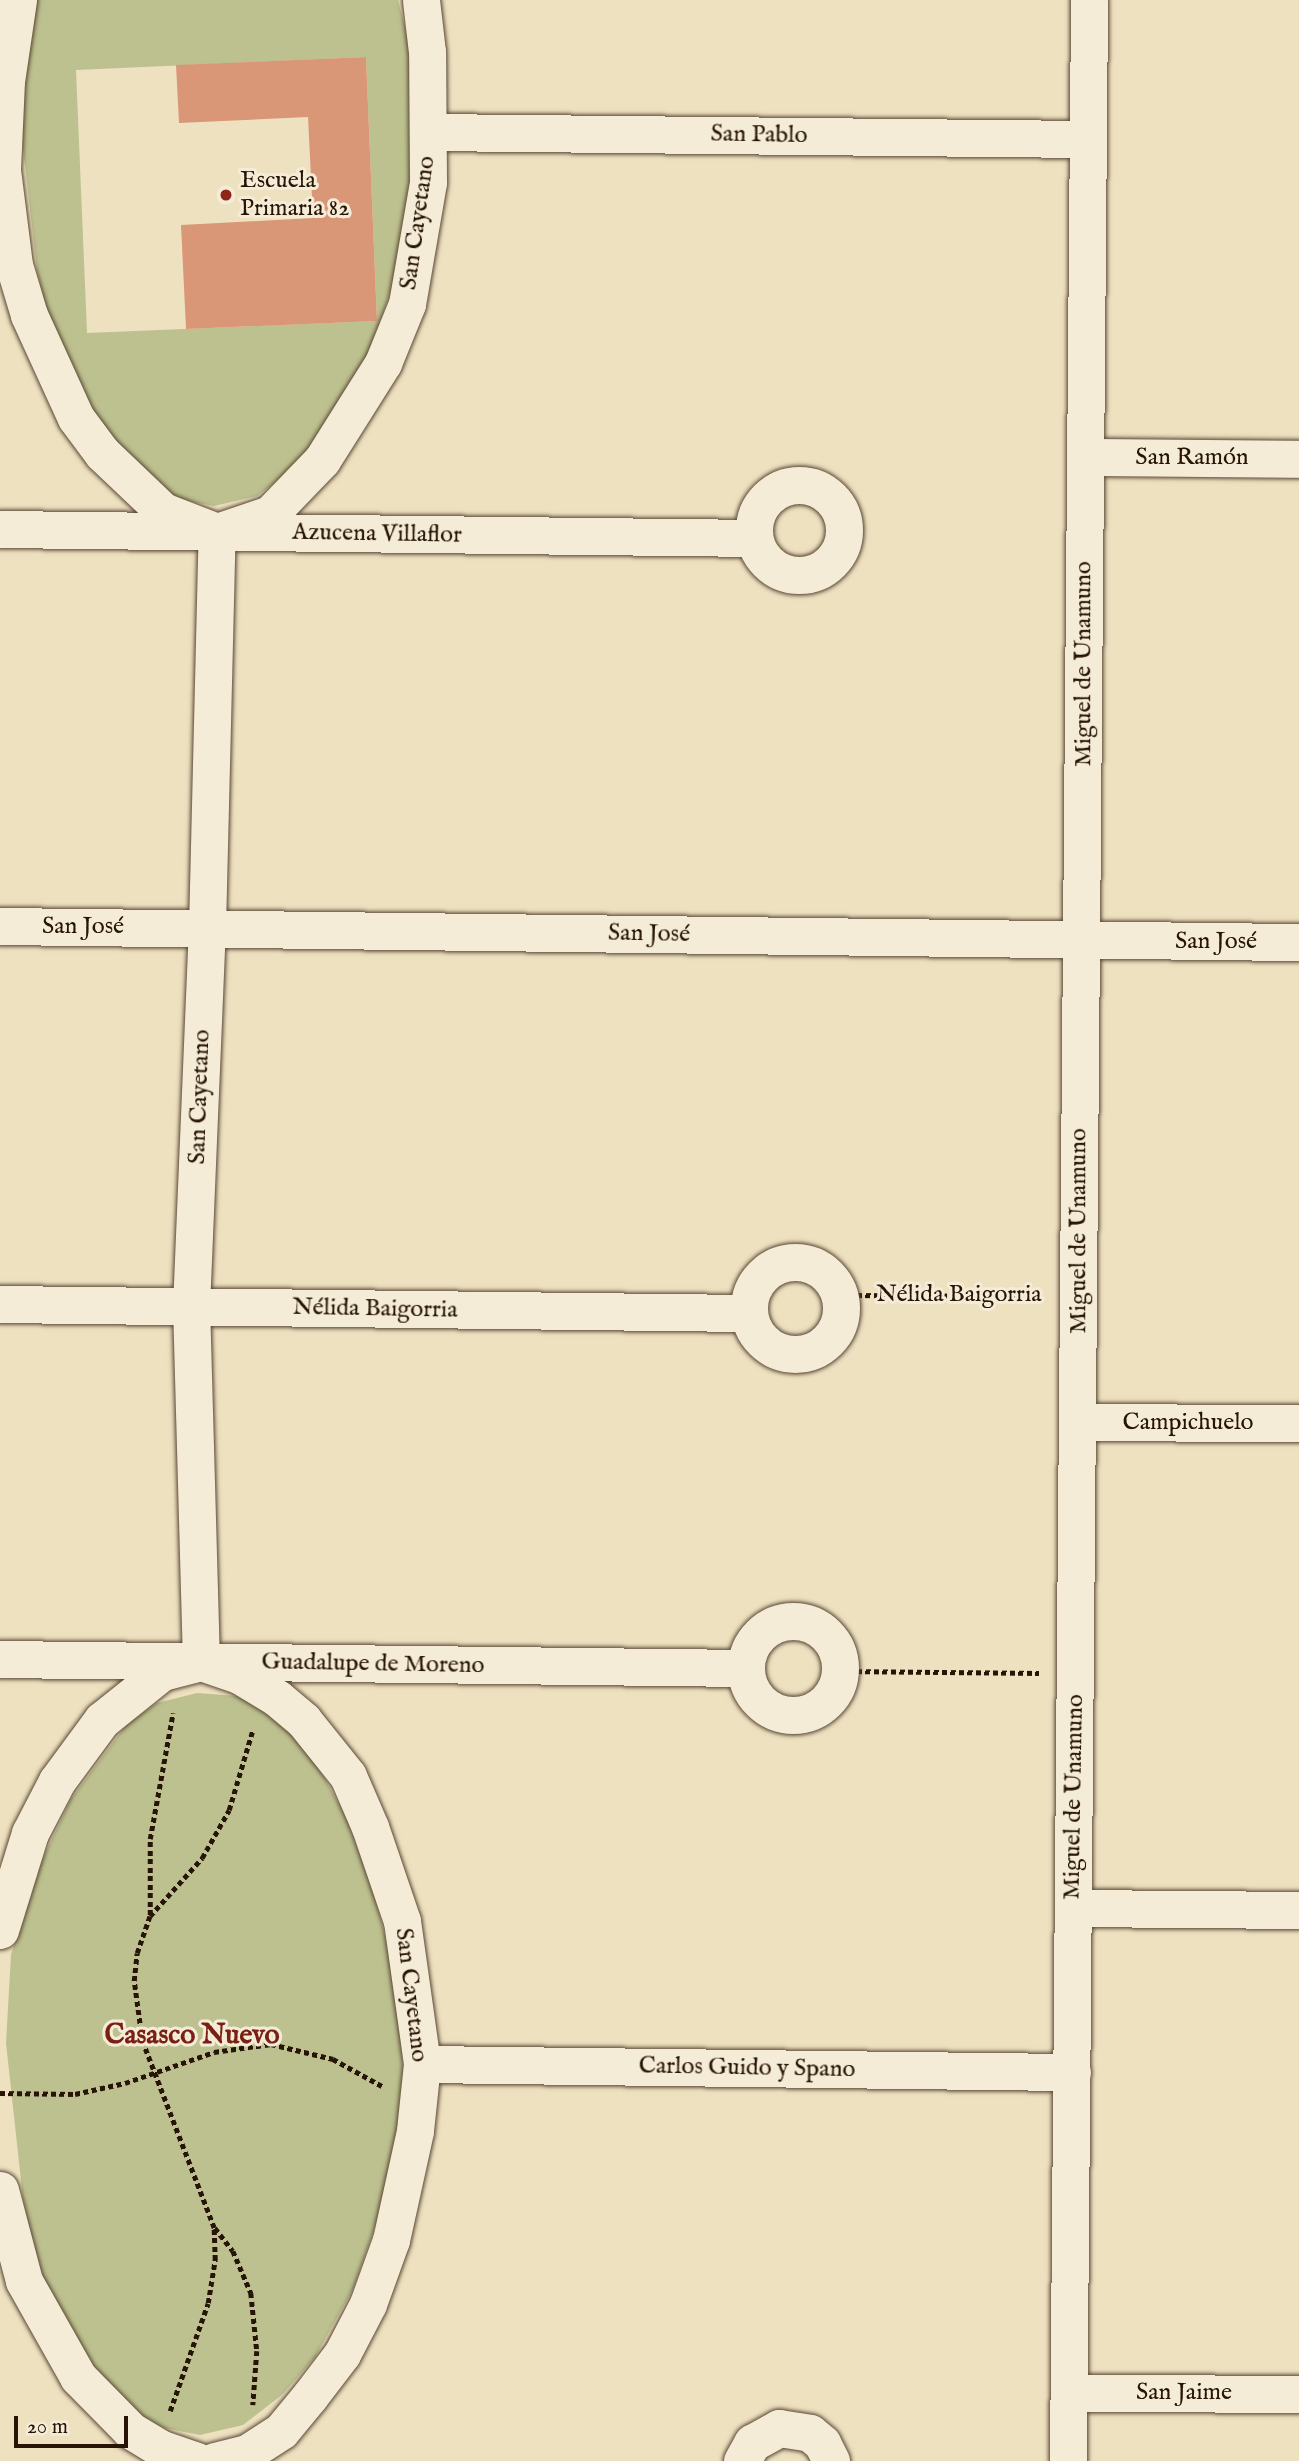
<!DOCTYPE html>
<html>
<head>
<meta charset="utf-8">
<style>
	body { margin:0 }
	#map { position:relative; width:1299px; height:2461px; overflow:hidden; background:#eee1c0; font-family:"IM FELL English",serif }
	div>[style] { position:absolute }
	.green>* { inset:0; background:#bdc18f }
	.building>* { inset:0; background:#d99778 }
	.path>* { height:4.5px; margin-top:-2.25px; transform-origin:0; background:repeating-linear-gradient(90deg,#271406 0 5px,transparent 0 8.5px) }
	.roads { filter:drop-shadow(0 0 2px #594734) drop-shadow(0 0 2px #594734) }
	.minor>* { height:37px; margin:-18.5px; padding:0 18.5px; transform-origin:18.5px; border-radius:18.5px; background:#f4ecd6 }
	.minor>.ring { margin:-18.5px; padding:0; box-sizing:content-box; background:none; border:37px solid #f4ecd6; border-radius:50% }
	.dots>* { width:19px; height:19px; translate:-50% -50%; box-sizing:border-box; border:4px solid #f4ecd6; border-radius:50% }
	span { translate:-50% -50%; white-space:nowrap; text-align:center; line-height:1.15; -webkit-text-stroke:6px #f4ecd6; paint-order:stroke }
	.street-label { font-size:24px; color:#271406 }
	.poi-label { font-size:24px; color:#271406 }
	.left { translate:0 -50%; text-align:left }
	.quarter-label { font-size:28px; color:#7a1f14; font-weight:700 }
	.scale { position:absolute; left:14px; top:2416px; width:114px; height:32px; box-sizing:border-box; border:4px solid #271406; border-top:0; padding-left:9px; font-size:21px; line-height:24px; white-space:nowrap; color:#271406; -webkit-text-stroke:5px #f4ecd6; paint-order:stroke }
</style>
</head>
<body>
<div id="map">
	<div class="green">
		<i style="clip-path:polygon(evenodd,33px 0,398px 0,410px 48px,417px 140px,394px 282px,366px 360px,329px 428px,297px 465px,257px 496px,214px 506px,178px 499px,146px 481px,80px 397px,52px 338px,37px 270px,19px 113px,33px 0,366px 57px,377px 321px,87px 333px,76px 70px,366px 57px)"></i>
		<i style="clip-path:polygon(197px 1693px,237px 1696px,275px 1718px,308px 1748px,346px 1817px,373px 1891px,396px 1977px,403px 2070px,395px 2147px,380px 2212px,353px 2289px,315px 2357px,283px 2394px,243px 2425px,200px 2435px,164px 2428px,132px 2411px,103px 2383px,66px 2326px,38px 2268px,23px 2199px,6px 2043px,11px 1955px,35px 1875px,71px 1799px,127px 1724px,157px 1703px)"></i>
	</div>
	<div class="building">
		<i style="clip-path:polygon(366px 57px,377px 321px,186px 329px,181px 225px,313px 218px,308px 117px,179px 123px,176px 65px)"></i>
	</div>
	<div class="path">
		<i style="left:840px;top:1295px;width:202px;rotate:0.3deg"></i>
		<i style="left:840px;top:1671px;width:199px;rotate:0.6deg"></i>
		<i style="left:150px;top:1915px;width:76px;rotate:-90deg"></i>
		<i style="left:150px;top:1839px;width:128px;rotate:-79.7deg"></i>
		<i style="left:0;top:2093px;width:75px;rotate:0.8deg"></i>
		<i style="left:75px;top:2094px;width:51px;rotate:-12.4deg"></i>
		<i style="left:125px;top:2083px;width:94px;rotate:-19.2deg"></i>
		<i style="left:214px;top:2052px;width:58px;rotate:-8deg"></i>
		<i style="left:271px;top:2044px;width:64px;rotate:13.6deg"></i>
		<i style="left:333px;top:2059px;width:56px;rotate:28.9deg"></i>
		<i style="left:215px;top:2228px;width:29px;rotate:52deg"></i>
		<i style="left:233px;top:2251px;width:46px;rotate:66.8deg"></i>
		<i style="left:251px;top:2293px;width:58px;rotate:84.1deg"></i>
		<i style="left:257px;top:2351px;width:54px;rotate:94.2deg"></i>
		<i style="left:170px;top:2411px;width:114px;rotate:-70.6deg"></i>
		<i style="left:208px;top:2303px;width:44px;rotate:-80.8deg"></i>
		<i style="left:215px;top:2260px;width:32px;rotate:-92deg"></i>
		<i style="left:214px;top:2228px;width:201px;rotate:-111deg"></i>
		<i style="left:142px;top:2040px;width:60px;rotate:-97.7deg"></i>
		<i style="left:134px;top:1981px;width:28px;rotate:-84deg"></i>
		<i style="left:137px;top:1953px;width:39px;rotate:-71deg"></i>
		<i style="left:150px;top:1916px;width:78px;rotate:-48.1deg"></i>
		<i style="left:202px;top:1858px;width:55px;rotate:-60.6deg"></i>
		<i style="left:229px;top:1810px;width:84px;rotate:-73.5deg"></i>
	</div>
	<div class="roads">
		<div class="minor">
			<i style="left:18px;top:0;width:82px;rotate:98.4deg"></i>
			<i style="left:6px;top:81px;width:89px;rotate:92.6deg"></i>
			<i style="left:2px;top:170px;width:96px;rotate:82.8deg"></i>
			<i style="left:14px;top:265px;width:52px;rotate:73.3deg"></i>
			<i style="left:29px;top:315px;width:113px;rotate:65.5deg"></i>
			<i style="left:76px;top:418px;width:44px;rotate:53.4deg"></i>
			<i style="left:102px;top:453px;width:84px;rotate:43.6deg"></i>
			<i style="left:163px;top:511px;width:58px;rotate:21.3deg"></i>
			<i style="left:217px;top:532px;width:56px;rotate:-18.8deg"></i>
			<i style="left:270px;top:514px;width:75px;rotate:-46.1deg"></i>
			<i style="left:322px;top:460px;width:115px;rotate:-57.8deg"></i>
			<i style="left:383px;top:363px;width:64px;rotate:-67.9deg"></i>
			<i style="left:407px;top:304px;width:124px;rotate:-80.2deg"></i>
			<i style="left:428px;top:182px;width:130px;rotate:-90.4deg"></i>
			<i style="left:427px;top:52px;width:52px;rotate:-96.6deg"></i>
			<i style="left:429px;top:132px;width:659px;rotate:0.61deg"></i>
			<i style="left:1086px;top:457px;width:213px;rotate:0.5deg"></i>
			<i class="ring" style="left:754px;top:485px;width:53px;height:53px"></i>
			<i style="left:0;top:529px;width:754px;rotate:0.68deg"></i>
			<i style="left:0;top:926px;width:1299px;rotate:0.71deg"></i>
			<i class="ring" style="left:749px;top:1262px;width:55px;height:55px"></i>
			<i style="left:0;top:1304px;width:749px;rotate:0.69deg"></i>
			<i style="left:1078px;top:1422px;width:221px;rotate:0.3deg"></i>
			<i class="ring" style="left:746px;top:1621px;width:57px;height:57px"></i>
			<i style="left:0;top:1659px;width:746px;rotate:0.69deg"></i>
			<i style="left:201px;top:1662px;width:355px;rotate:-91.6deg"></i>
			<i style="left:191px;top:1307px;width:379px;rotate:-87.6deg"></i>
			<i style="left:207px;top:928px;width:396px;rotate:-88.6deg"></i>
			<i style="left:1073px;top:1908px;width:226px;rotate:0.5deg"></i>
			<i style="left:0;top:1930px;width:102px;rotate:-72.8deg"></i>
			<i style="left:30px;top:1833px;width:59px;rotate:-62.6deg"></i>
			<i style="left:57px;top:1781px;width:76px;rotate:-53.6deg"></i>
			<i style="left:102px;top:1720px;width:77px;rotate:-38.7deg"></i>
			<i style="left:162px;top:1672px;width:40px;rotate:-14.4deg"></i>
			<i style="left:201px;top:1662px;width:40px;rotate:18.9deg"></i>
			<i style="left:239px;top:1675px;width:44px;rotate:31.2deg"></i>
			<i style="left:277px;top:1698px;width:35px;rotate:40deg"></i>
			<i style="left:304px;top:1721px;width:70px;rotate:51.3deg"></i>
			<i style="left:348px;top:1776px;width:56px;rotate:66.7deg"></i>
			<i style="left:370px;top:1827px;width:99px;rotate:71.2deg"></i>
			<i style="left:402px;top:1921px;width:144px;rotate:82deg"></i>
			<i style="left:422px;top:2064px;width:67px;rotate:96deg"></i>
			<i style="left:415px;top:2131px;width:112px;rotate:102.4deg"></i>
			<i style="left:391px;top:2240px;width:68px;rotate:109.8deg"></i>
			<i style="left:368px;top:2304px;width:56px;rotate:117.5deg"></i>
			<i style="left:342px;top:2354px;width:53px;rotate:127.3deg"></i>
			<i style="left:310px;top:2396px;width:45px;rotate:129.6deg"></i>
			<i style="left:281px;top:2431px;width:40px;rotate:147.1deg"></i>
			<i style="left:247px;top:2453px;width:34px;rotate:166deg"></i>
			<i style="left:422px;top:2064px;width:650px;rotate:0.71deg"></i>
			<i style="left:0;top:2190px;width:94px;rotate:75.2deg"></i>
			<i style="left:24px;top:2281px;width:110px;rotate:60.6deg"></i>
			<i style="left:78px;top:2377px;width:74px;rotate:45.5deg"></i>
			<i style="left:130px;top:2430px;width:37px;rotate:31deg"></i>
			<i style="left:162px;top:2449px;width:37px;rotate:19deg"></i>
			<i style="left:1069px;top:2393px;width:230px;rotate:0.2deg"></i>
			<i style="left:742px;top:2461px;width:21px;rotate:-61deg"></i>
			<i style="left:752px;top:2443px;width:31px;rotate:-29deg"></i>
			<i style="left:779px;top:2428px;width:31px;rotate:9deg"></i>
			<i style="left:810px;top:2433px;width:16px;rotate:40deg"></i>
			<i style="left:822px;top:2443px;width:20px;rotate:63deg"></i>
			<i style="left:1068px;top:2461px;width:2461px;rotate:-89.51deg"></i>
		</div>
	</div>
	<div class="dots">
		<i style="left:226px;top:195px;background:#8f2418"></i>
	</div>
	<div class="street-label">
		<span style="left:759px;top:135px;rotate:1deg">San Pablo</span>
		<span style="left:418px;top:223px;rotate:-82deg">San Cayetano</span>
		<span style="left:1192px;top:458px">San Ramón</span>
		<span style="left:377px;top:534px;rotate:1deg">Azucena Villaflor</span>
		<span style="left:1084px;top:664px;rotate:-90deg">Miguel de Unamuno</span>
		<span style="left:83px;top:927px">San José</span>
		<span style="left:649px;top:934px;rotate:1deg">San José</span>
		<span style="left:1216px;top:942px">San José</span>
		<span style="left:200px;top:1097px;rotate:-88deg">San Cayetano</span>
		<span style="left:1079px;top:1231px;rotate:-90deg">Miguel de Unamuno</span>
		<span style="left:959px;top:1295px">Nélida Baigorria</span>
		<span style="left:375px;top:1309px;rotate:1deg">Nélida Baigorria</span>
		<span style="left:1188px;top:1423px">Campichuelo</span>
		<span style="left:373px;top:1664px;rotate:1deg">Guadalupe de Moreno</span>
		<span style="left:1074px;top:1797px;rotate:-89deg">Miguel de Unamuno</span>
		<span style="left:411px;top:1995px;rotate:83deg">San Cayetano</span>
		<span style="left:747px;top:2068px;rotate:1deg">Carlos Guido y Spano</span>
		<span style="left:1184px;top:2393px">San Jaime</span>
	</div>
	<div class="poi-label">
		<span class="left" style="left:240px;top:195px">Escuela<br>Primaria 82</span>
	</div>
	<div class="quarter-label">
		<span style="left:192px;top:2036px">Casasco Nuevo</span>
	</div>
	<div class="scale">20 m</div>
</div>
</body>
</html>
